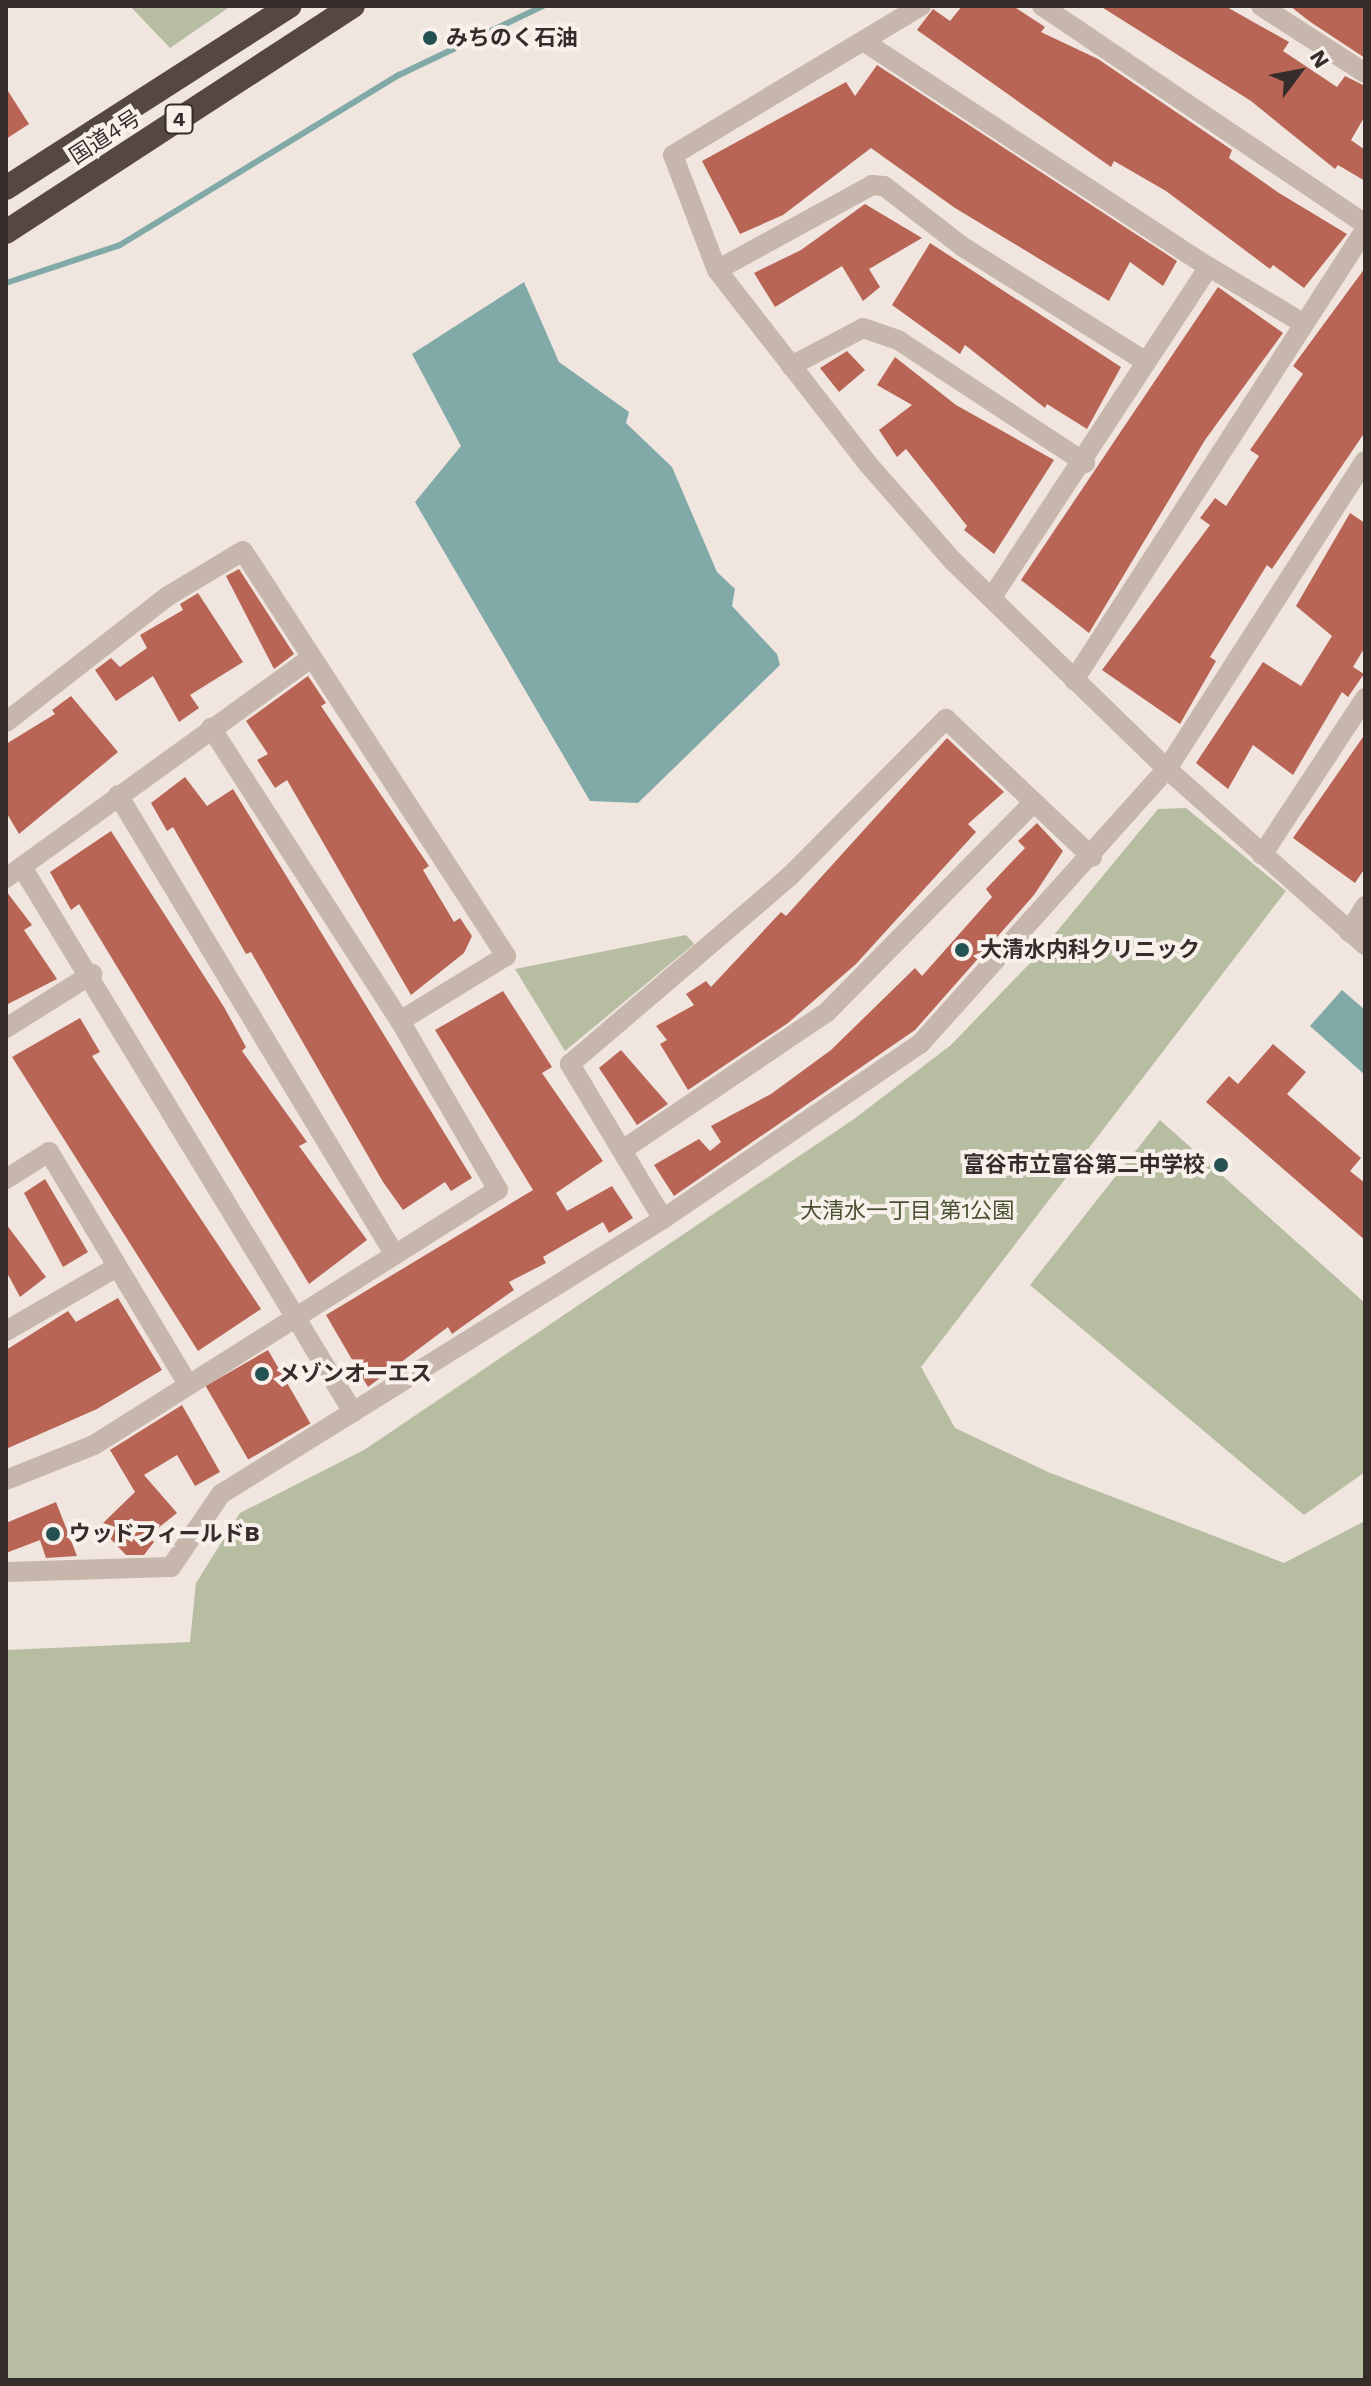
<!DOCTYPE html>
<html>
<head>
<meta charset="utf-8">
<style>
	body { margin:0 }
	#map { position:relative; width:1371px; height:2386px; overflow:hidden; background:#f0e6df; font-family:"Work Sans","Noto Sans JP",sans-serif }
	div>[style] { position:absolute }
	.green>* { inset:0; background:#b6bda0 }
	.water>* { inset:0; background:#81a9a8 }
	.stream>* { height:6px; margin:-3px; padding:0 3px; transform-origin:3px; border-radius:3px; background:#81a9a8 }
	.building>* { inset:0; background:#b86555; transform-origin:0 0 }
	.minor>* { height:20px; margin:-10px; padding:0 10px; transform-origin:10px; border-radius:10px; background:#c7b6ac }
	.highway>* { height:24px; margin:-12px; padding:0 12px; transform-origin:12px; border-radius:12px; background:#554742 }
	.dots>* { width:22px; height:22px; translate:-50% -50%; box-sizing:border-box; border:4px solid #f8f1eb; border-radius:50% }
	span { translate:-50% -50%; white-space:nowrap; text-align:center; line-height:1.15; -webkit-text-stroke:8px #f8f1eb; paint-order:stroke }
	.shield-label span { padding:2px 6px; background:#f8f1eb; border:2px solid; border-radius:6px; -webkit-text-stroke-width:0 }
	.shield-label { font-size:20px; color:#362d2a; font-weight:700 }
	.poi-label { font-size:22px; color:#362d2a; font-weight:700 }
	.left { translate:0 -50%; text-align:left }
	.right { translate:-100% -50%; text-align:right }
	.street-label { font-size:22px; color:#362d2a }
	.park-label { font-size:22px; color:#485131 }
	.frame { position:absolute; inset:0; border:8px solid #362d2a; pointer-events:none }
	.north { position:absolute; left:1259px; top:32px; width:80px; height:80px; -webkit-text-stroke:6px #f8f1eb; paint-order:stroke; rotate:58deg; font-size:22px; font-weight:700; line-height:32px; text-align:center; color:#362d2a }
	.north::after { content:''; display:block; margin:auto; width:28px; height:36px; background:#362d2a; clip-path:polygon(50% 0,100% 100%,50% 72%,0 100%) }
</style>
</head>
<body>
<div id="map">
	<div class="green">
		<i style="clip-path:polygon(130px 6px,231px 6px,170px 48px)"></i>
		<i style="clip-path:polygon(1186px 808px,1286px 891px,921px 1367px,955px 1428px,1048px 1472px,1284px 1563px,1365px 1521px,1365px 2380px,6px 2380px,6px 1650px,190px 1642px,196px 1583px,240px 1513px,364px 1450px,854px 1119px,951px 1045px,1035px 958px,1158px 809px)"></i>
		<i style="clip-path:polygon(686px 935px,694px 944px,565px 1051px,515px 969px)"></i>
		<i style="clip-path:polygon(1160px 1120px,1365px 1303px,1365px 1472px,1304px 1515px,1030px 1285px)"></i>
	</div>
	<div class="water">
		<i style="clip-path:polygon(524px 282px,559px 362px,629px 412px,626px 423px,672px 467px,717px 572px,735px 589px,732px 606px,777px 654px,780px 665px,638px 803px,590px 801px,415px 502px,461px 446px,412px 354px)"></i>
		<i style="clip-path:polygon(1342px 990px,1365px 1010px,1365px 1075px,1310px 1026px)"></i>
	</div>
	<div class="stream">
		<i style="left:6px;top:283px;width:120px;rotate:-18.4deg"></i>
		<i style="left:120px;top:245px;width:327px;rotate:-31.4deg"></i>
		<i style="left:399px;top:75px;width:160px;rotate:-25.6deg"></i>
	</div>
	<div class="building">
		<i style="clip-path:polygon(962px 6px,1013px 6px,1045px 27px,1041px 32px,1098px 59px,1232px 150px,1229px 158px,1279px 193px,1347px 234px,1304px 288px,1273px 265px,1270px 269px,1166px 191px,1114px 161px,1111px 167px,917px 30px,933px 9px,950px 21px)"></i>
		<i style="clip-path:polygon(1100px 6px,1225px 6px,1289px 42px,1283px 51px,1337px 87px,1345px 76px,1365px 86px,1365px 116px,1351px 140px,1365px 150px,1365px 181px,1338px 165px,1335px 169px,1251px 101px)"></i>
		<i style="clip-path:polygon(1290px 6px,1365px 6px,1365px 58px,1309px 21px)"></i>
		<i style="clip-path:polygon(877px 65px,1177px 261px,1163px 286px,1130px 262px,1109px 301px,955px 208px,871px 148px,783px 215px,740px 234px,702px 161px,846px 82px,855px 96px)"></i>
		<i style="clip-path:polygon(6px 88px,29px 124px,6px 139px)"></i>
		<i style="clip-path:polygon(865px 204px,922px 238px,869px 269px,880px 287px,863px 301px,842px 266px,775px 307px,754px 273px,801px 250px)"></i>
		<i style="clip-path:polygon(930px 243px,1121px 367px,1087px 429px,1047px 404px,1045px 408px,965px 345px,960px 354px,892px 305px)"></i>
		<i style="clip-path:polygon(1365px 268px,1365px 432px,1272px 569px,1267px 565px,1210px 657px,1216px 661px,1180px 724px,1102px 670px,1210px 525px,1200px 518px,1215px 498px,1226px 506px,1259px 456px,1250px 450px,1303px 374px,1293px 366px)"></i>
		<i style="clip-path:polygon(1218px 287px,1283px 333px,1205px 440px,1089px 633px,1021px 580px)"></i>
		<i style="clip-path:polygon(847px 351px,865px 370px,839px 392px,820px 368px)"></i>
		<i style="clip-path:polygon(895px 357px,956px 405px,1054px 460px,994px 554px,964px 530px,967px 526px,906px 449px,897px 457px,879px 430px,912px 405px,877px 385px)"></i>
		<i style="clip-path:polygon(1350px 513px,1365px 523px,1365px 647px,1353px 667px,1364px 674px,1348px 697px,1342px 692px,1293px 775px,1253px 745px,1228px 789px,1196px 763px,1263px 662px,1301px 686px,1332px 636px,1296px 606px)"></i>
		<i style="clip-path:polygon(239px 569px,294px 654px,274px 669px,226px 576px)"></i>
		<i style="clip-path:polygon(198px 593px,243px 662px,190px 695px,199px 708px,179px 722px,153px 676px,116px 701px,95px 670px,111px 658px,120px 667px,147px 648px,140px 635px,183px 610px,180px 604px)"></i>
		<i style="clip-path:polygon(308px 676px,326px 703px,321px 706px,429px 866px,423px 870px,454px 922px,460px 918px,472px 936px,464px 953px,411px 995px,287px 780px,275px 788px,257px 760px,268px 754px,246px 721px)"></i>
		<i style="clip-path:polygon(71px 696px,118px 752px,19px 834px,6px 812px,6px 744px,55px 714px,52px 710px)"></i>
		<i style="clip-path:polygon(1365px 734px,1365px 868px,1355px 883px,1293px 838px)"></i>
		<i style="clip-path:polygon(947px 738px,1004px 792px,968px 824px,976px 832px,856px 964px,788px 1023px,688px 1090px,660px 1044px,667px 1040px,656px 1026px,694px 1005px,686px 994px,706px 981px,711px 987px,781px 912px,786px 916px)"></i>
		<i style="clip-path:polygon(185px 777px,207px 806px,233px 789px,472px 1178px,451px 1191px,445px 1182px,403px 1210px,383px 1182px,251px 952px,246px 954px,173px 827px,167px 831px,151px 803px)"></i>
		<i style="clip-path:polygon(1037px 823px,1063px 851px,1034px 895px,915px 1030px,674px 1196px,654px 1165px,699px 1139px,710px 1151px,721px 1142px,711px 1126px,771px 1094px,831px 1050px,915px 968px,922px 976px,992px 897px,986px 889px,1025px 848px,1018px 841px)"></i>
		<i style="clip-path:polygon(111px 831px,224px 1007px,246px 1047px,242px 1051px,307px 1142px,299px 1146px,367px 1240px,309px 1284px,79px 904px,71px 910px,50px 872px)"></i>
		<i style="clip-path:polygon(6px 891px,32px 925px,24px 930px,57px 979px,6px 1005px)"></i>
		<i style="clip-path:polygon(503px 991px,552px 1067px,542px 1073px,603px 1161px,556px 1193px,567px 1211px,612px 1186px,633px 1218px,609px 1233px,603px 1222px,543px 1257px,546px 1263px,509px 1282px,514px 1290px,452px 1334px,448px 1327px,368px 1387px,326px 1315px,533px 1190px,435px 1030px)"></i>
		<i style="clip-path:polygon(80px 1018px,100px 1052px,92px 1056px,261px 1309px,198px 1351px,12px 1057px)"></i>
		<i style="clip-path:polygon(1273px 1044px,1306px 1072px,1287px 1094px,1361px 1158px,1350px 1171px,1365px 1183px,1365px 1240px,1206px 1102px,1229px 1076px,1238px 1084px)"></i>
		<i style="clip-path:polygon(621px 1050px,668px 1104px,637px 1125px,599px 1068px)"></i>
		<i style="clip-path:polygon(45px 1179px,88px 1252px,63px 1267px,24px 1193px)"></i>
		<i style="clip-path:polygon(6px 1224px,46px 1277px,20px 1297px,6px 1271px)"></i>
		<i style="clip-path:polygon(118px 1298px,162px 1370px,97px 1409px,6px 1449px,6px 1350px,68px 1311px,76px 1322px)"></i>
		<i style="left:268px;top:1350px;width:85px;height:72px;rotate:60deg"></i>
		<i style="clip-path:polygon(182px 1405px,220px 1472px,195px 1486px,177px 1455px,144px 1475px,177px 1513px,148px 1536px,154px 1542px,144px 1555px,126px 1555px,99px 1527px,135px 1492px,110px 1450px)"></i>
		<i style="clip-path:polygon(56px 1502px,77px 1556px,46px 1558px,40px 1540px,6px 1553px,6px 1523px)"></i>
	</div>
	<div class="minor">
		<i style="left:921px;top:6px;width:289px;rotate:149deg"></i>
		<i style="left:673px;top:155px;width:123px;rotate:69.1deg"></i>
		<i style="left:717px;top:270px;width:246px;rotate:52.1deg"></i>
		<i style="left:868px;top:464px;width:129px;rotate:48.8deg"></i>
		<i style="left:953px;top:561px;width:298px;rotate:44.2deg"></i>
		<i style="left:1167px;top:769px;width:265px;rotate:41.6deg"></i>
		<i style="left:1042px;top:6px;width:390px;rotate:34deg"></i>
		<i style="left:1261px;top:6px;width:124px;rotate:32.8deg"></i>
		<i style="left:863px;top:41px;width:413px;rotate:33.2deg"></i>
		<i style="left:717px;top:270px;width:177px;rotate:-28.7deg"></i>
		<i style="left:872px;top:185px;width:12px;rotate:5deg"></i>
		<i style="left:884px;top:186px;width:100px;rotate:37.7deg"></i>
		<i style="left:963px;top:247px;width:216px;rotate:32.1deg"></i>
		<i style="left:791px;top:366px;width:81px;rotate:-27.8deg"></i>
		<i style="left:863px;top:328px;width:37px;rotate:19deg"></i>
		<i style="left:898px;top:340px;width:224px;rotate:33.3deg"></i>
		<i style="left:992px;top:597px;width:395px;rotate:-56.7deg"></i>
		<i style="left:1209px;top:267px;width:107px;rotate:30.9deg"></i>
		<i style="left:1074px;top:680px;width:536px;rotate:-57.11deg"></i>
		<i style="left:6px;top:722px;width:205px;rotate:-37.9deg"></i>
		<i style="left:168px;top:596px;width:87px;rotate:-31deg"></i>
		<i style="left:243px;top:551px;width:483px;rotate:57deg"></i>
		<i style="left:506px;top:956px;width:124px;rotate:148.5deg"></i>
		<i style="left:118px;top:795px;width:533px;rotate:58.96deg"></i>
		<i style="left:1262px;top:855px;width:188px;rotate:-56.7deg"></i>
		<i style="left:22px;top:867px;width:638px;rotate:58.73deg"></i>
		<i style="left:6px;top:878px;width:377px;rotate:-35.8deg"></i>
		<i style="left:1349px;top:932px;width:31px;rotate:-58deg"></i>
		<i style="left:6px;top:1028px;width:102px;rotate:-32.1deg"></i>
		<i style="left:624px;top:1149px;width:244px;rotate:-34deg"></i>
		<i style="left:826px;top:1013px;width:296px;rotate:-45.4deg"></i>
		<i style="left:6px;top:1179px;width:51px;rotate:-32.1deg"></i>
		<i style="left:49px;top:1152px;width:269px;rotate:59.1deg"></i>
		<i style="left:663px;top:1219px;width:181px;rotate:-121deg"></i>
		<i style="left:570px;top:1064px;width:288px;rotate:-40.5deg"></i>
		<i style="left:789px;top:877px;width:223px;rotate:-45.2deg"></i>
		<i style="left:946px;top:719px;width:201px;rotate:43.4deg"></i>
		<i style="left:6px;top:1331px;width:128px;rotate:-30deg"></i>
		<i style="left:6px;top:1480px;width:95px;rotate:-21.7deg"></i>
		<i style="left:94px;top:1445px;width:478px;rotate:-32.3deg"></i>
		<i style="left:498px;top:1190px;width:195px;rotate:-120.1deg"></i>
		<i style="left:400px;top:1021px;width:349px;rotate:-122.8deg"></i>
		<i style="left:6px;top:1572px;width:165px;rotate:-1.7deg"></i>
		<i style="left:171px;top:1567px;width:88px;rotate:-55.6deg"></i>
		<i style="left:221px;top:1494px;width:521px;rotate:-31.89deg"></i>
		<i style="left:663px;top:1219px;width:311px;rotate:-34.3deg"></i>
		<i style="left:920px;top:1044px;width:370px;rotate:-48.1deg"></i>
		<i style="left:1167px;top:769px;width:366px;rotate:-57.3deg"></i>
	</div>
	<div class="highway">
		<i style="left:6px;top:188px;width:337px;rotate:-32.7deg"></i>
		<i style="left:6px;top:232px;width:414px;rotate:-33.1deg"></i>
	</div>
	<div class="dots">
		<i style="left:430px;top:38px;background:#245252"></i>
		<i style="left:962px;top:950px;background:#245252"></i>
		<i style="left:1221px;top:1165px;background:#245252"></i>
		<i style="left:262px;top:1374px;background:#245252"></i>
		<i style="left:53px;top:1534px;background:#245252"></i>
	</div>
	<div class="shield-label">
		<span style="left:179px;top:119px">4</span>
	</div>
	<div class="poi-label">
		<span class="left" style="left:446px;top:38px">みちのく石油</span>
		<span class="left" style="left:980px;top:950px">大清水内科クリニック</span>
		<span class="right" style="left:1205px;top:1165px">富谷市立富谷第二中学校</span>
		<span class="left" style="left:278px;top:1374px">メゾンオーエス</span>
		<span class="left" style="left:69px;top:1534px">ウッドフィールドB</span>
	</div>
	<div class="street-label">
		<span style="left:105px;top:137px;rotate:-33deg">国道4号</span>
	</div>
	<div class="park-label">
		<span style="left:907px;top:1211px">大清水一丁目 第1公園</span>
	</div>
	<div class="frame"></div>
	<div class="north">N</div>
</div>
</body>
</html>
